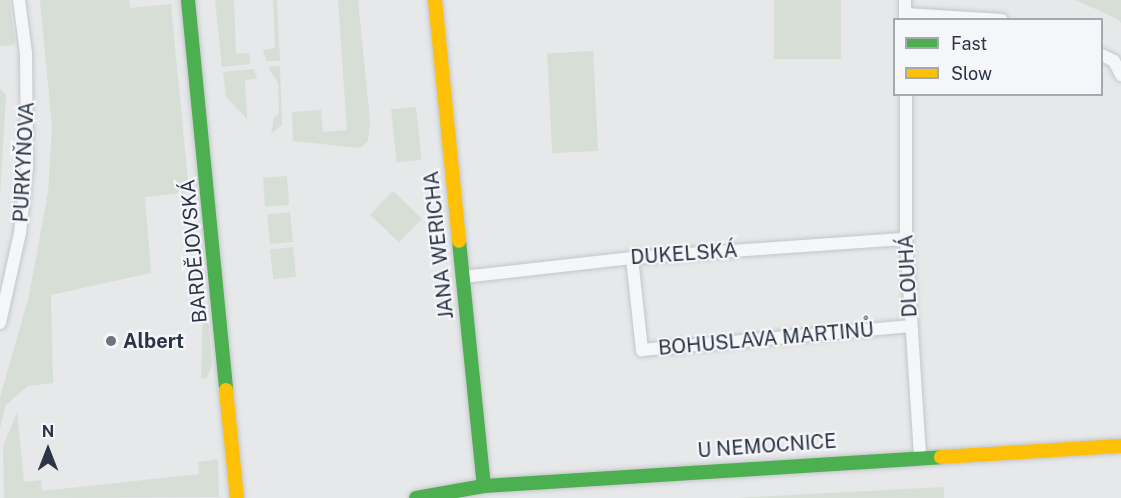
<!DOCTYPE html>
<html>
<head>
<meta charset="utf-8">
<style>
	body { margin:0 }
	#map { position:relative; width:1121px; height:498px; overflow:hidden; background:#e6e8ea; font-family:"Public Sans",sans-serif }
	div>[style] { position:absolute }
	.green>* { inset:0; background:#d6ded6; transform-origin:0 0 }
	.roads { filter:drop-shadow(0 0 2px #c4c6c8) drop-shadow(0 0 2px #c4c6c8) }
	.street>* { height:12px; margin:-6px; padding:0 6px; transform-origin:6px; border-radius:6px; background:#f5f6f7 }
	.fast>* { height:14px; margin:-7px; padding:0 7px; transform-origin:7px; border-radius:7px; background:#4caf50 }
	.slow>* { height:14px; margin:-7px; padding:0 7px; transform-origin:7px; border-radius:7px; background:#ffc107 }
	.dots>* { width:16px; height:16px; translate:-50% -50%; box-sizing:border-box; border:3px solid #f4f6f9; border-radius:50% }
	span { translate:-50% -50%; white-space:nowrap; text-align:center; line-height:1.15; -webkit-text-stroke:4.5px #f4f6f9; paint-order:stroke }
	.street-label { font-size:20px; color:#2b3445 }
	.poi-label { font-size:20px; color:#2b3445; font-weight:700 }
	.left { translate:0 -50%; text-align:left }
	.legend { position:absolute; left:893px; top:18px; width:210px; height:78px; box-sizing:border-box; background:#f4f6f9; border:2px solid #a4a8b1; margin:0; padding:8px 10px; list-style:none; font-size:18px; color:#2b3445 }
	.legend li { display:flex; align-items:center; gap:12px; height:30px }
	.legend b { width:30px; border:2px solid #a4a8b1 }
	.north { position:absolute; left:18px; top:420px; width:60px; height:60px; -webkit-text-stroke:4px #f4f6f9; paint-order:stroke; rotate:0deg; font-size:16px; font-weight:700; line-height:24px; text-align:center; color:#2b3445 }
	.north::after { content:''; display:block; margin:auto; width:21px; height:27px; background:#2b3445; clip-path:polygon(50% 0,100% 100%,50% 72%,0 100%) }
</style>
</head>
<body>
<div id="map">
	<div class="green">
		<i style="clip-path:polygon(0 0,9px 0,15px 43px,9px 46px,0 46px)"></i>
		<i style="clip-path:polygon(40px 0,129px 0,130px 8px,171px 4px,189px 192px,145px 197px,151px 273px,51px 295px,53px 383px,28px 386px,6px 405px,0 428px,0 397px,29px 296px,48px 192px,52px 127px)"></i>
		<i style="clip-path:polygon(215px 0,234px 0,236px 54px,249px 53px,250px 64px,222px 67px)"></i>
		<i style="clip-path:polygon(273px 0,277px 0,280px 61px,266px 61px,263px 50px,275px 48px)"></i>
		<i style="clip-path:polygon(338px 0,358px 0,370px 121px,368px 141px,360px 148px,293px 141px,292px 112px,321px 110px,323px 132px,347px 130px)"></i>
		<i style="left:774px;top:0;width:67px;height:59px"></i>
		<i style="clip-path:polygon(1076px 0,1121px 0,1121px 23px,1117px 19px)"></i>
		<i style="left:593px;top:51px;width:100px;height:46px;rotate:87deg"></i>
		<i style="clip-path:polygon(280px 66px,282px 125px,271px 134px,274px 117px,279px 114px,278px 83px,268px 67px)"></i>
		<i style="clip-path:polygon(254px 69px,257px 79px,245px 80px,247px 119px,226px 97px,223px 72px)"></i>
		<i style="clip-path:polygon(0 88px,6px 95px,0 196px)"></i>
		<i style="left:416px;top:107px;width:53px;height:25px;rotate:84deg"></i>
		<i style="left:287px;top:176px;width:29px;height:24px;rotate:86deg"></i>
		<i style="left:393px;top:191px;width:40px;height:33px;rotate:44deg"></i>
		<i style="left:290px;top:212px;width:30px;height:23px;rotate:84deg"></i>
		<i style="left:293px;top:247px;width:30px;height:23px;rotate:84deg"></i>
		<i style="clip-path:polygon(203px 312px,208px 317px,212px 364px,207px 378px,201px 379px)"></i>
		<i style="clip-path:polygon(17px 412px,24px 482px,41px 480px,42px 491px,199px 474px,198px 462px,218px 459px,219px 497px,4px 498px,3px 447px)"></i>
		<i style="clip-path:polygon(944px 487px,944px 498px,734px 498px)"></i>
	</div>
	<div class="roads">
		<div class="street">
			<i style="left:905px;top:0;width:20px;rotate:90deg"></i>
			<i style="left:905px;top:14px;width:97px;rotate:3.5deg"></i>
			<i style="left:1102px;top:55px;width:13px;rotate:27deg"></i>
			<i style="left:1114px;top:61px;width:16px;rotate:63deg"></i>
			<i style="left:906px;top:94px;width:145px;rotate:90deg"></i>
			<i style="left:906px;top:239px;width:217px;rotate:86.3deg"></i>
			<i style="left:632px;top:258px;width:93px;rotate:83.8deg"></i>
			<i style="left:642px;top:350px;width:270px;rotate:-5.1deg"></i>
			<i style="left:463px;top:277px;width:170px;rotate:-6.4deg"></i>
			<i style="left:632px;top:258px;width:275px;rotate:-4deg"></i>
			<i style="left:0;top:323px;width:92px;rotate:-77.5deg"></i>
			<i style="left:20px;top:233px;width:66px;rotate:-83.9deg"></i>
			<i style="left:27px;top:167px;width:114px;rotate:-90.5deg"></i>
			<i style="left:26px;top:53px;width:53px;rotate:-97.5deg"></i>
		</div>
		<div class="fast">
			<i style="left:188px;top:0;width:392px;rotate:84.4deg"></i>
			<i style="left:459px;top:241px;width:246px;rotate:84.2deg"></i>
			<i style="left:416px;top:498px;width:69px;rotate:-10deg"></i>
			<i style="left:484px;top:486px;width:458px;rotate:-3.6deg"></i>
		</div>
		<div class="slow">
			<i style="left:435px;top:0;width:242px;rotate:84.3deg"></i>
			<i style="left:226px;top:390px;width:109px;rotate:84.2deg"></i>
			<i style="left:941px;top:457px;width:180px;rotate:-3.5deg"></i>
		</div>
	</div>
	<div class="dots">
		<i style="left:111px;top:341px;background:#6c737f"></i>
	</div>
	<div class="street-label">
		<span style="left:24px;top:162px;rotate:-87deg">PURKYŇOVA</span>
		<span style="left:439px;top:245px;rotate:-96deg">JANA WERICHA</span>
		<span style="left:194px;top:251px;rotate:-95deg">BARDĚJOVSKÁ</span>
		<span style="left:684px;top:254px;rotate:-4deg">DUKELSKÁ</span>
		<span style="left:908px;top:276px;rotate:-93deg">DLOUHÁ</span>
		<span style="left:766px;top:339px;rotate:-5deg">BOHUSLAVA MARTINŮ</span>
		<span style="left:767px;top:446px;rotate:-4deg">U NEMOCNICE</span>
	</div>
	<div class="poi-label">
		<span class="left" style="left:123px;top:341px">Albert</span>
	</div>
	<ul class="legend">
	<li><b style="height:8px;background:#4caf50"></b>Fast</li>
	<li><b style="height:8px;background:#ffc107"></b>Slow</li>
	</ul>
	<div class="north">N</div>
</div>
</body>
</html>
